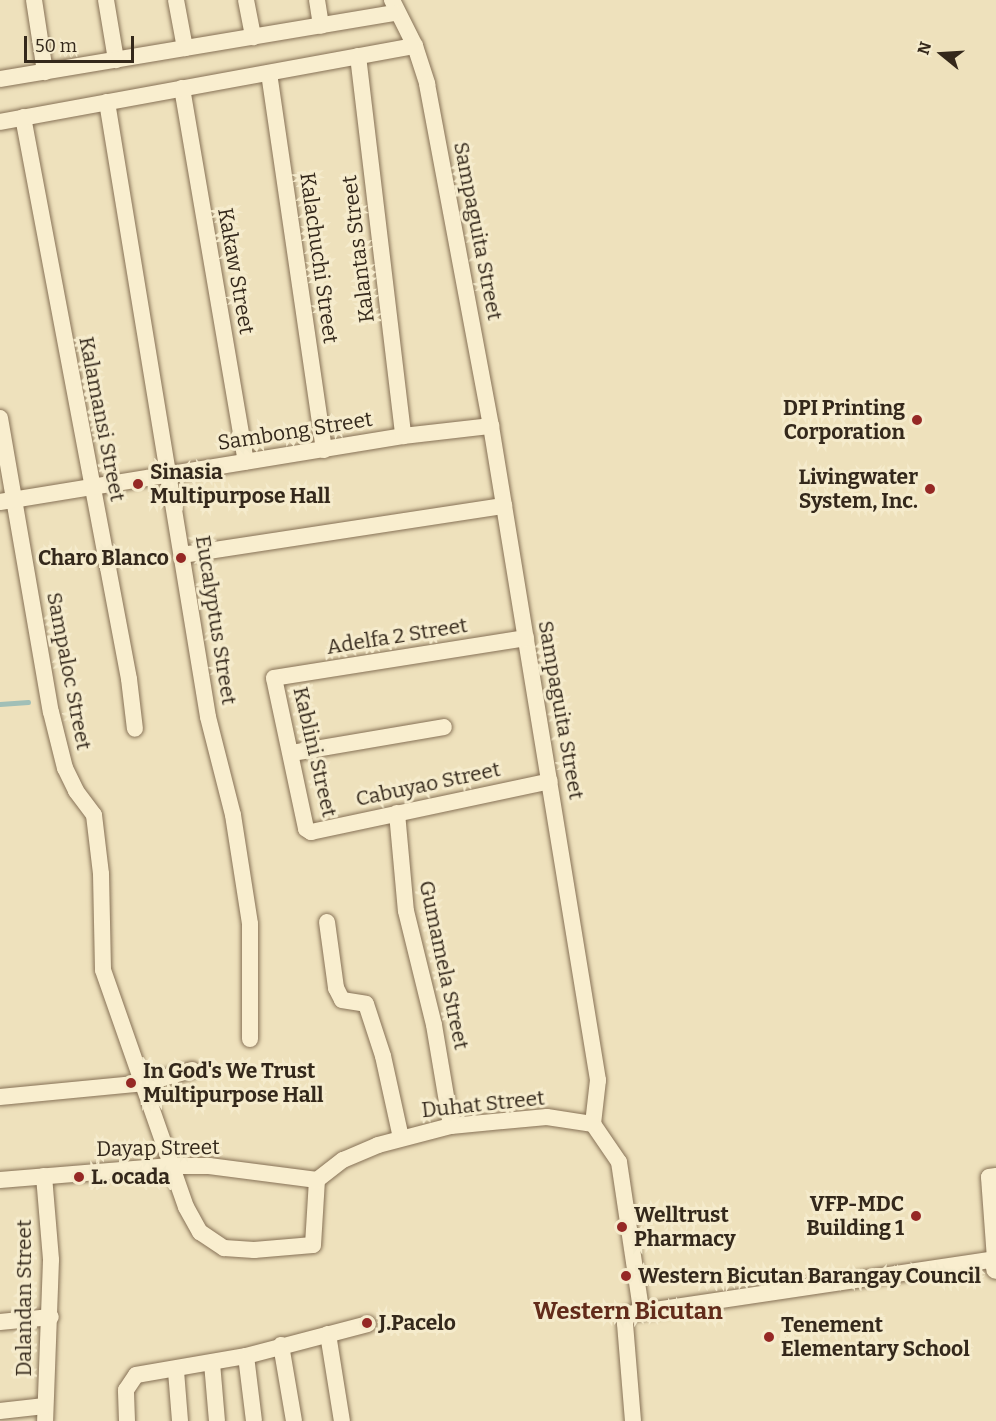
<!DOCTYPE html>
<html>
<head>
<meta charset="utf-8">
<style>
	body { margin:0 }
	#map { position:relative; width:996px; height:1421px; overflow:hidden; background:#eee1bc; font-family:Bitter,serif }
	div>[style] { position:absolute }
	.stream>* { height:4.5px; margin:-2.25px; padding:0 2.25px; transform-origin:2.25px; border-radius:2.25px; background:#a0bfb7 }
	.roads { filter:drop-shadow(0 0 2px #867156) drop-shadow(0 0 2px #867156) }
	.minor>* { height:16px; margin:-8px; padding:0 8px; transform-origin:8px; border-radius:8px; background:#f9eecf }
	.tertiary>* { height:21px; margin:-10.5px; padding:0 10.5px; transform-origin:10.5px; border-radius:10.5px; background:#f9eecf }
	.dots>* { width:16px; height:16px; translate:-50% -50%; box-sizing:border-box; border:3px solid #f5ebcc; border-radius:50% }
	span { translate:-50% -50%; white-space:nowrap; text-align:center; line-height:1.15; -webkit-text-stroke:6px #f5ebcc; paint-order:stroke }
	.street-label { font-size:21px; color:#34281b }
	.poi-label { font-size:21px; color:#34281b; font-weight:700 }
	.right { translate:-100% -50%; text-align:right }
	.left { translate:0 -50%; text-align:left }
	.quarter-label { font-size:24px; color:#622b1a; font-weight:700 }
	.north { position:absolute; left:912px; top:24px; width:60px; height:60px; -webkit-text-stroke:4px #f5ebcc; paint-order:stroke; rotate:288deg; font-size:16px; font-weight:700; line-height:24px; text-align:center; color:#34281b }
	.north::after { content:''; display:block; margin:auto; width:21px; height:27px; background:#34281b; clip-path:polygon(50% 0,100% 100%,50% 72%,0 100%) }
	.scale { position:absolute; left:24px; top:36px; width:110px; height:27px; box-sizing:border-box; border:3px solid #34281b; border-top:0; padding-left:8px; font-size:18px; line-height:21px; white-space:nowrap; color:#34281b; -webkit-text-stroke:4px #f5ebcc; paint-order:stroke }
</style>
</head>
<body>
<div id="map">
	<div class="stream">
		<i style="left:0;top:704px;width:28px;rotate:-4deg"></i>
	</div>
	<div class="roads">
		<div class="minor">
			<i style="left:34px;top:0;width:73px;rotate:81.3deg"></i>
			<i style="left:106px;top:0;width:61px;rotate:80.5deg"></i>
			<i style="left:176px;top:0;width:49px;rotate:79.4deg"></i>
			<i style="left:246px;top:0;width:38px;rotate:79deg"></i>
			<i style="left:317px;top:0;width:26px;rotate:81deg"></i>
			<i style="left:392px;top:0;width:51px;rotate:63.4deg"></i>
			<i style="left:415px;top:46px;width:40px;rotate:72deg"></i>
			<i style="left:427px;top:84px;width:348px;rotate:79.4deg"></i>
			<i style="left:491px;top:426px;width:663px;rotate:80.71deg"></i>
			<i style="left:598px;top:1080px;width:44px;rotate:96.5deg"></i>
			<i style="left:358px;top:56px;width:383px;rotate:83.2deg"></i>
			<i style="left:269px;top:73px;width:381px;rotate:81.7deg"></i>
			<i style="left:0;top:79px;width:400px;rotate:-9.5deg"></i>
			<i style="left:182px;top:88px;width:379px;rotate:80.3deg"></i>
			<i style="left:107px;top:102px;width:623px;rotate:80.67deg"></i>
			<i style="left:208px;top:717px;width:101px;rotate:75.7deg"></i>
			<i style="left:233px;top:815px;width:110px;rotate:81.1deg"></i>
			<i style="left:250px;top:924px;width:115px;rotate:90deg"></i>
			<i style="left:23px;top:117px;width:572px;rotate:79.32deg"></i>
			<i style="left:129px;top:679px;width:50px;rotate:83.2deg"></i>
			<i style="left:0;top:122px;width:422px;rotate:-10.4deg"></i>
			<i style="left:0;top:418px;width:298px;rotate:80.2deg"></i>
			<i style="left:51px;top:712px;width:58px;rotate:76deg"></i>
			<i style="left:65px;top:768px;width:25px;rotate:64deg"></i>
			<i style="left:76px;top:791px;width:30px;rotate:53deg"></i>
			<i style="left:94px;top:815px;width:59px;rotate:83.2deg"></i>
			<i style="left:101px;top:874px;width:96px;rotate:88.8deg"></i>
			<i style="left:103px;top:970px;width:251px;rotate:70.7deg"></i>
			<i style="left:186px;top:1207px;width:29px;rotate:61deg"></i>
			<i style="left:200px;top:1232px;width:29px;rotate:34deg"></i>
			<i style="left:224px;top:1248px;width:30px;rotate:4deg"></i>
			<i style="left:254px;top:1250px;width:59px;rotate:-4.8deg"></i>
			<i style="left:313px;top:1245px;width:65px;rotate:-86.5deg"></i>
			<i style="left:0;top:502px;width:408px;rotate:-9.3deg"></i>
			<i style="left:403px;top:436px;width:89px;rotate:-6.5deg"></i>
			<i style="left:182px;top:555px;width:326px;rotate:-8.7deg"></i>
			<i style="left:526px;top:638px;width:255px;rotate:171deg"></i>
			<i style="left:274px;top:678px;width:154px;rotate:78deg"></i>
			<i style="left:306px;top:829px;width:6px;rotate:31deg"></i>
			<i style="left:311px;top:832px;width:244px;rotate:-12deg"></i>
			<i style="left:292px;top:753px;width:154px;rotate:-9.7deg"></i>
			<i style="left:397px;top:813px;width:98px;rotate:84.8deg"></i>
			<i style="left:406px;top:911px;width:117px;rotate:76.2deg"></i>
			<i style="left:434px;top:1025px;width:102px;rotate:80.4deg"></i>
			<i style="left:327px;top:922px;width:67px;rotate:82.2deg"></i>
			<i style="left:336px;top:988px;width:13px;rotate:63deg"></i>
			<i style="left:342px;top:1000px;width:24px;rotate:9deg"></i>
			<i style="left:366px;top:1004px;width:55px;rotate:71.9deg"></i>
			<i style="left:383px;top:1056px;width:84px;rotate:77.6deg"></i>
			<i style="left:0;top:1097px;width:146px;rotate:-5.5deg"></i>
			<i style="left:145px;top:1083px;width:49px;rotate:-15.5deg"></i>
			<i style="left:593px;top:1124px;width:46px;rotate:55.6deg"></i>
			<i style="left:619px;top:1162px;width:149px;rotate:81.5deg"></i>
			<i style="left:44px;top:1176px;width:84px;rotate:85.2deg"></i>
			<i style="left:51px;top:1260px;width:161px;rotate:92.1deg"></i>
			<i style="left:0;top:1180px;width:171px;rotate:-4.7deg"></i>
			<i style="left:170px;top:1166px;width:39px"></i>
			<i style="left:209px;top:1166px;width:109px;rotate:7.4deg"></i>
			<i style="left:317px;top:1180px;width:33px;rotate:-38deg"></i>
			<i style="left:343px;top:1160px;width:38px;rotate:-23deg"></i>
			<i style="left:378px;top:1145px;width:75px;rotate:-14.6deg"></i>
			<i style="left:451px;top:1126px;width:96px;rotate:-5.4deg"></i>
			<i style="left:547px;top:1117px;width:47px;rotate:8.7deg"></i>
			<i style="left:0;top:1322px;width:51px;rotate:-5.6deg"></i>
			<i style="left:328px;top:1334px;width:88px;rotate:80.9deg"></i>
			<i style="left:281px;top:1345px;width:77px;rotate:80.3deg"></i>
			<i style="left:246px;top:1356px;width:65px;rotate:83deg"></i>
			<i style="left:212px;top:1363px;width:58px;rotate:85.1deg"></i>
			<i style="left:176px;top:1371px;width:50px;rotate:85.4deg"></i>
			<i style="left:0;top:1411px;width:45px;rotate:-6.3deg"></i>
			<i style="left:127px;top:1421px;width:31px;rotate:-92deg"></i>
			<i style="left:126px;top:1390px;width:18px;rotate:-56deg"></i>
			<i style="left:136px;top:1375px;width:112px;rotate:-9.8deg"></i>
			<i style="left:246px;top:1356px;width:126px;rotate:-14.7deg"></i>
			<i style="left:633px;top:1421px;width:98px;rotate:-94.7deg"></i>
			<i style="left:625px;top:1323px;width:9px;rotate:-72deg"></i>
			<i style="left:628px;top:1314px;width:371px;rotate:-8.5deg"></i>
			<i style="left:995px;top:1259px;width:82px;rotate:-94.2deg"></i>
			<i style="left:989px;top:1177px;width:7px;rotate:-8deg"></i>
		</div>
		<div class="tertiary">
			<i style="left:996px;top:1259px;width:9px;rotate:90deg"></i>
		</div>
	</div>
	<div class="dots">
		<i style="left:917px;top:420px;background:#952825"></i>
		<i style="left:138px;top:484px;background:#952825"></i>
		<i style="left:930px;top:489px;background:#952825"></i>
		<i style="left:181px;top:558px;background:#952825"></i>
		<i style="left:131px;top:1083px;background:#952825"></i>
		<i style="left:79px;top:1177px;background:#952825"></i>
		<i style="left:916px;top:1216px;background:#952825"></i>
		<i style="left:622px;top:1227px;background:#952825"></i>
		<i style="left:626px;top:1276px;background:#952825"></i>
		<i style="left:367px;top:1323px;background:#952825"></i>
		<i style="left:769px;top:1337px;background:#952825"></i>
	</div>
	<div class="street-label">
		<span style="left:478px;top:231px;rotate:79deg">Sampaguita Street</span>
		<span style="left:358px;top:249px;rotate:-97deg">Kalantas Street</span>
		<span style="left:319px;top:258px;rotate:82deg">Kalachuchi Street</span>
		<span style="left:236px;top:271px;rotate:80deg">Kakaw Street</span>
		<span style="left:102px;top:419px;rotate:79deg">Kalamansi Street</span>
		<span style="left:295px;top:431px;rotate:-9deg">Sambong Street</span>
		<span style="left:216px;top:620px;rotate:81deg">Eucalyptus Street</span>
		<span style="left:397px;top:636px;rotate:-9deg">Adelfa 2 Street</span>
		<span style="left:69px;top:671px;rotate:79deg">Sampaloc Street</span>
		<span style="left:561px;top:710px;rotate:80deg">Sampaguita Street</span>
		<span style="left:315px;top:752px;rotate:77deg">Kablini Street</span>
		<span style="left:428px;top:784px;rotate:-12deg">Cabuyao Street</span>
		<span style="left:444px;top:965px;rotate:78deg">Gumamela Street</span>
		<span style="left:483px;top:1104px;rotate:-6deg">Duhat Street</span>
		<span style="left:158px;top:1148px;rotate:-1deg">Dayap Street</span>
		<span style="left:24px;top:1298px;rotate:-90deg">Dalandan Street</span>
	</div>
	<div class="poi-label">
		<span class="right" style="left:905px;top:420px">DPI Printing<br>Corporation</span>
		<span class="left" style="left:150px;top:484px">Sinasia<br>Multipurpose Hall</span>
		<span class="right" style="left:918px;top:489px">Livingwater<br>System, Inc.</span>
		<span class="right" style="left:169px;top:558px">Charo Blanco</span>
		<span class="left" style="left:143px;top:1083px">In God's We Trust<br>Multipurpose Hall</span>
		<span class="left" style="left:91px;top:1177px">L. ocada</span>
		<span class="right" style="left:904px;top:1216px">VFP-MDC<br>Building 1</span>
		<span class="left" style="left:634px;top:1227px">Welltrust<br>Pharmacy</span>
		<span class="left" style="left:638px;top:1276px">Western Bicutan Barangay Council</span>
		<span class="left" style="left:379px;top:1323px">J.Pacelo</span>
		<span class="left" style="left:781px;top:1337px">Tenement<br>Elementary School</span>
	</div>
	<div class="quarter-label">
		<span style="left:628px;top:1312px">Western Bicutan</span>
	</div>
	<div class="north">N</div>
	<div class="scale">50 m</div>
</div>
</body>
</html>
